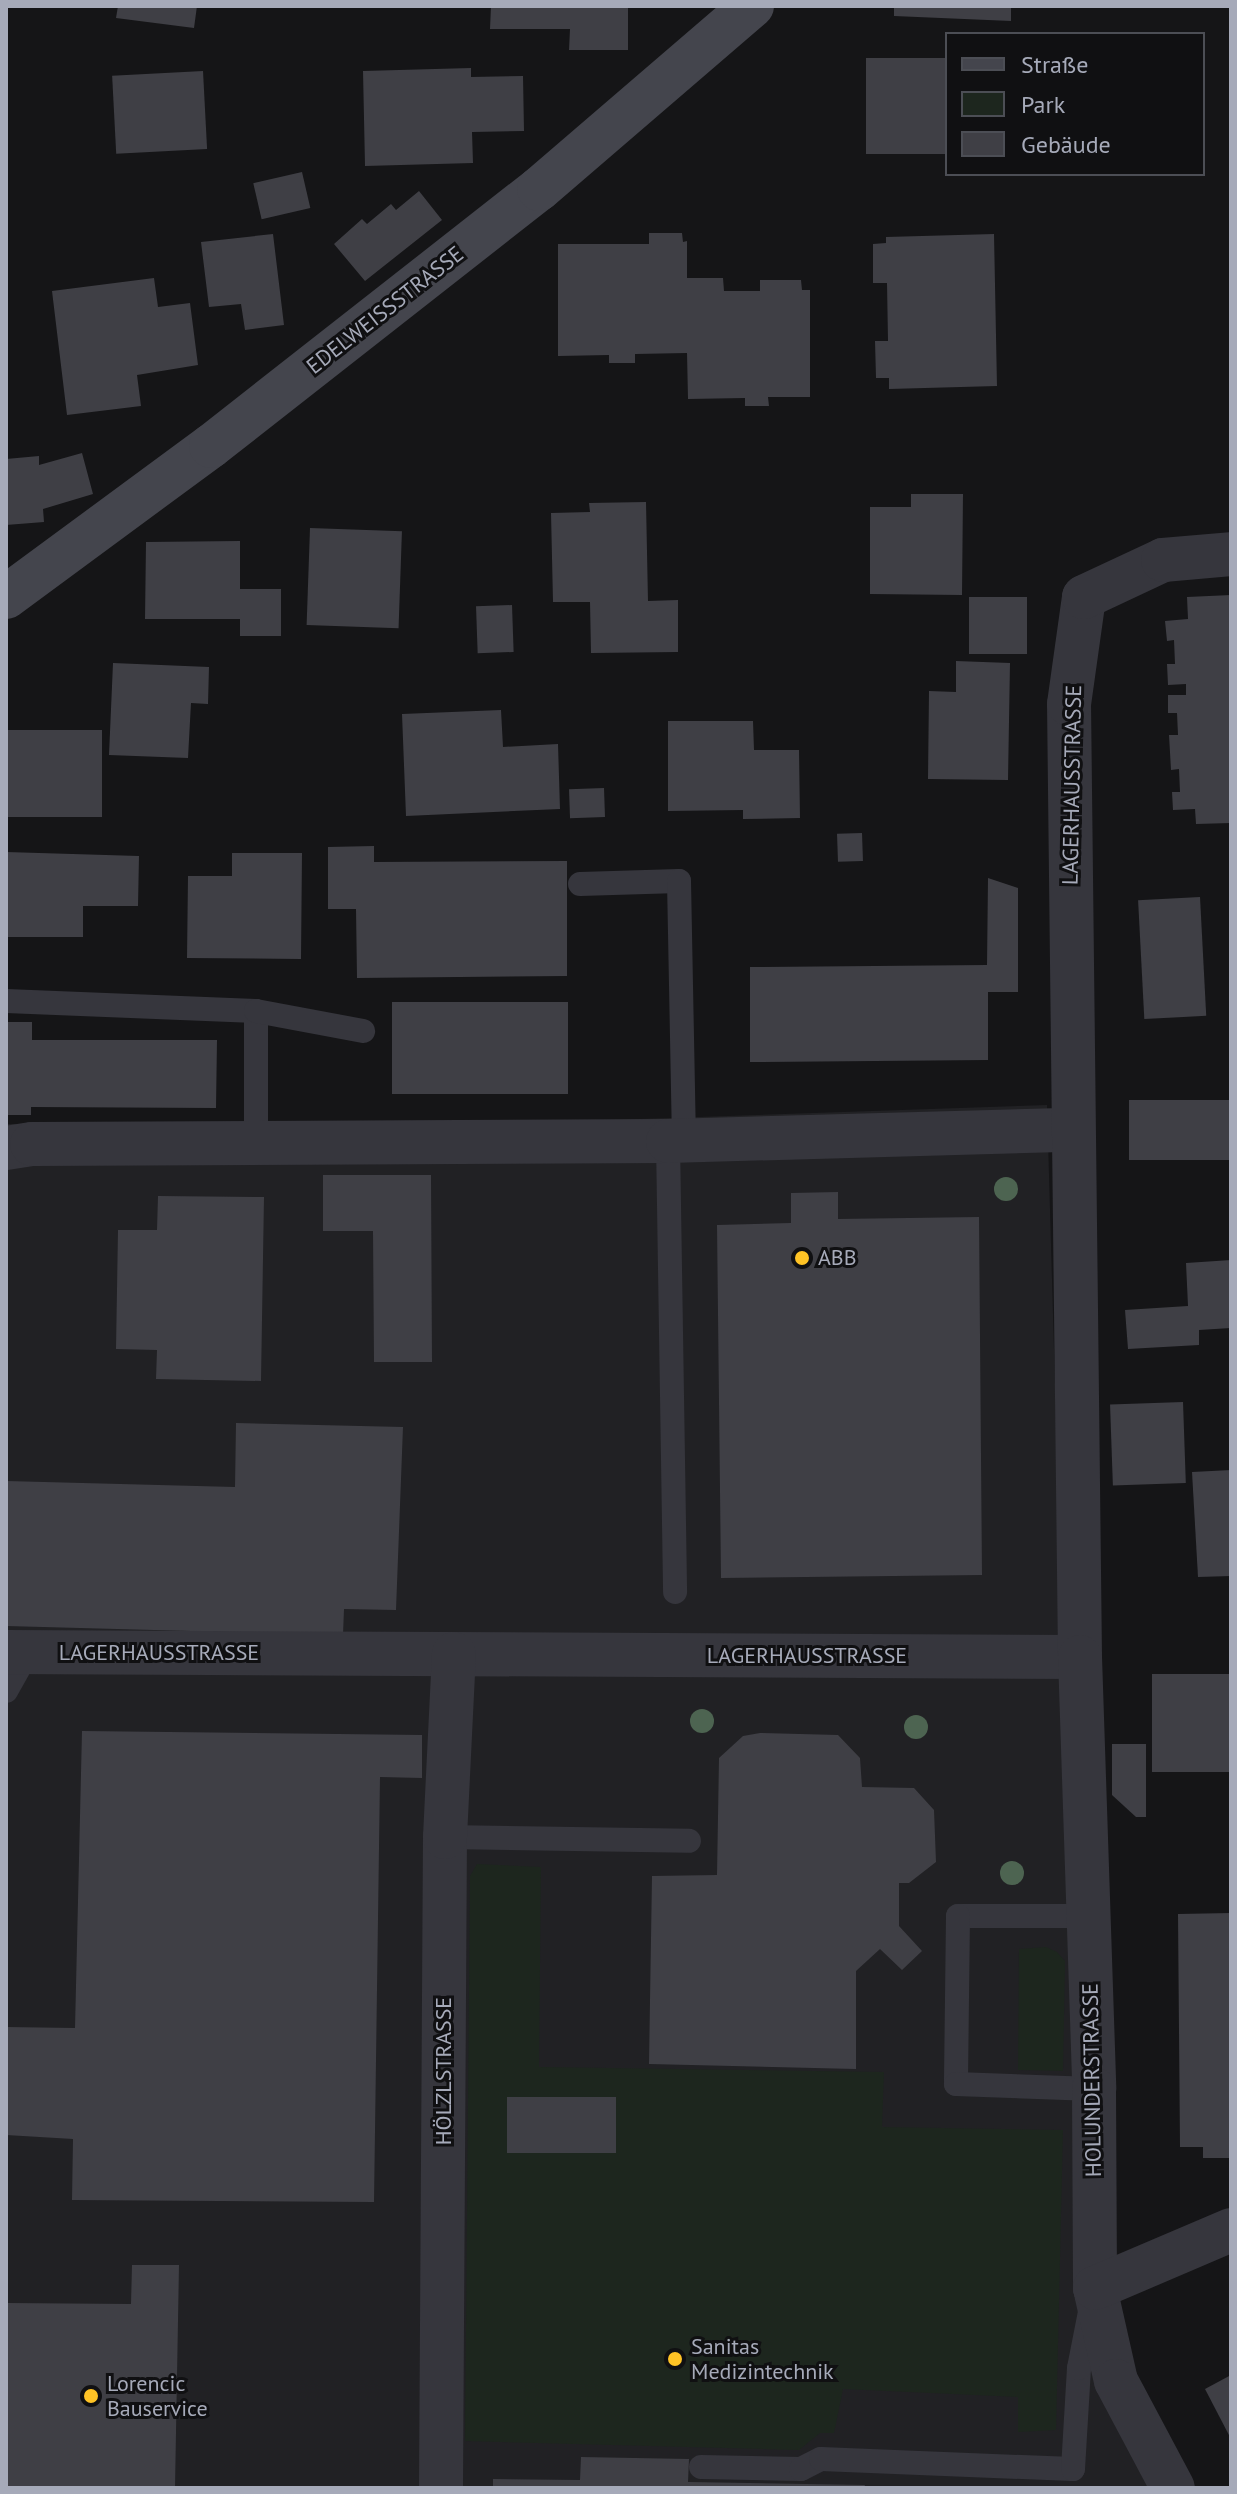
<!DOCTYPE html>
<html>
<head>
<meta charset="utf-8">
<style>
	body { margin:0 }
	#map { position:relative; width:1237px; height:2494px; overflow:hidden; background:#151517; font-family:"PT Sans",sans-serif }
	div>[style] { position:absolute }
	.built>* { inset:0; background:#212124 }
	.green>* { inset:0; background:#1d261e }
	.building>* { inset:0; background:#3f3f45; transform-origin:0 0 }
	.lane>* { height:24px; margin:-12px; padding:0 12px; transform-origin:12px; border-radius:12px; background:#36363d }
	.street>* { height:44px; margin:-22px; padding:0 22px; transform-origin:22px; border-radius:22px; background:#36363d }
	.secondary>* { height:44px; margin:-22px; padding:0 22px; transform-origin:22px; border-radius:22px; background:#44454d }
	.trees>* { width:24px; height:24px; margin:-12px; border-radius:50%; background:#4d6451 }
	.dots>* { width:22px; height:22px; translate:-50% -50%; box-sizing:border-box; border:4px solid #101012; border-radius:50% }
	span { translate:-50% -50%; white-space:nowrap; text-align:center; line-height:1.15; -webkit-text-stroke:6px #101012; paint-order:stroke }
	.street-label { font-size:22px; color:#a6aab9 }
	.poi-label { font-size:22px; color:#a6aab9 }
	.left { translate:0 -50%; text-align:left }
	.frame { position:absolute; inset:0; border:8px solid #a6aab9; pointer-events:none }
	.legend { position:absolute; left:945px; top:32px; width:260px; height:144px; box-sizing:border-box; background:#101012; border:2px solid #4c4e55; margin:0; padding:10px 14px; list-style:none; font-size:24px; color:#a6aab9 }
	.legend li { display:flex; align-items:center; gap:16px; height:40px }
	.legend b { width:40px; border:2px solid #4c4e55 }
</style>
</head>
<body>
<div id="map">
	<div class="built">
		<i style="clip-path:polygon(1047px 1105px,1081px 2295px,1157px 2488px,6px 2488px,6px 1124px,462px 1125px)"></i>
	</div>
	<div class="green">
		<i style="clip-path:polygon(477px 1864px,541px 1867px,539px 2067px,884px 2072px,882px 2127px,1063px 2130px,1056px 2430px,1018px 2432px,1018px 2397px,843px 2389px,834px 2433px,820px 2433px,799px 2450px,465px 2441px,470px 1876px)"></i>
		<i style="clip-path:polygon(1046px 1947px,1057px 1952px,1065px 1961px,1063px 2071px,1018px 2070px,1019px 1949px)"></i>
	</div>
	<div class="building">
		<i style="clip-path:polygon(118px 6px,197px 6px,194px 28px,116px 18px)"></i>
		<i style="clip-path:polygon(491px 6px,628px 6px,628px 50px,569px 50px,570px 29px,490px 29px)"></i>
		<i style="clip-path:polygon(894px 6px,1011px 6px,1011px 21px,894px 16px)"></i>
		<i style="left:947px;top:58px;width:96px;height:81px;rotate:90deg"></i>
		<i style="clip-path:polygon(471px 68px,471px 77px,523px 76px,524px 131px,472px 132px,473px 163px,365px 166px,363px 71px)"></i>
		<i style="left:203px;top:71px;width:78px;height:91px;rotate:87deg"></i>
		<i style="left:302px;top:172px;width:37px;height:50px;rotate:77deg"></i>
		<i style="clip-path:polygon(419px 191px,442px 220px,365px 281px,334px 244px,362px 219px,367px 224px,391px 204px,396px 210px)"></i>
		<i style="clip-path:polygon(649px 233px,682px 233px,683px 242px,687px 241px,687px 278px,723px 278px,724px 291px,760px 291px,760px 280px,801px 280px,802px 290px,810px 290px,810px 397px,768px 397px,769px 406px,745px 406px,745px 398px,688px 399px,687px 353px,635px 354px,635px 363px,609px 363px,609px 355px,558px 356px,558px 244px,649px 244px)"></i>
		<i style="clip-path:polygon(273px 234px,284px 325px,245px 330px,241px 304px,209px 307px,201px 242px)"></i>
		<i style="clip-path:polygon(994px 234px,997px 386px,889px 389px,889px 378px,876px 378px,875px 341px,888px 341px,887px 283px,873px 283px,873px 244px,886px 243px,886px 237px)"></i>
		<i style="clip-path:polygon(154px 278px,158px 307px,190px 303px,198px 365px,137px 375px,141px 406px,67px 415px,52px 291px)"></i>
		<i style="clip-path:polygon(82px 453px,93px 494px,43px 509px,44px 522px,6px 525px,6px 459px,39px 456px,39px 465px)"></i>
		<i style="clip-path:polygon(911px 494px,963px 494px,962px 595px,870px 594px,870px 507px,911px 507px)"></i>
		<i style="clip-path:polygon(646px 502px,648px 601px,678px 600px,678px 652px,591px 653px,590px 602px,553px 602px,551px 513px,590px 512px,589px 503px)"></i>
		<i style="left:310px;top:528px;width:92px;height:97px;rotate:2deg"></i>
		<i style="clip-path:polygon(240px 541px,240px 589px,281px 589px,281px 636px,240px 636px,240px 619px,145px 619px,146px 542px)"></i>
		<i style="clip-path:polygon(1231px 595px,1231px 823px,1196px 824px,1195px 809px,1173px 810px,1172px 792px,1180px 792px,1179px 769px,1171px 770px,1169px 735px,1178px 735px,1177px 713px,1168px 713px,1168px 695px,1186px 695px,1186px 684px,1168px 685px,1167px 664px,1175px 664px,1174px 640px,1167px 641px,1165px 621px,1188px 619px,1187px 597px)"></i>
		<i style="left:969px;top:597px;width:58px;height:57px"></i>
		<i style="left:512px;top:605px;width:47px;height:36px;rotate:88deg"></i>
		<i style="clip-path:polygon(956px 661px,1010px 663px,1008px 780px,928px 779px,929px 691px,956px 692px)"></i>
		<i style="clip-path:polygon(113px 663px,209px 667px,208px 704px,191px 703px,188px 758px,109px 755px)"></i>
		<i style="clip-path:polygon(501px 710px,503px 747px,558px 744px,560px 809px,406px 816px,402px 714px)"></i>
		<i style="clip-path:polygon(668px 721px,753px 721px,754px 750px,799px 750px,800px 818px,743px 819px,743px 810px,668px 811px)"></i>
		<i style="left:6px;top:730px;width:96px;height:87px"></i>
		<i style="left:604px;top:788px;width:29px;height:35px;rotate:88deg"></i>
		<i style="left:862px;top:833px;width:28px;height:25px;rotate:88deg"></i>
		<i style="clip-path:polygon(374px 846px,374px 862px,567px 861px,567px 976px,357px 978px,356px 909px,328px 909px,328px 847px)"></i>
		<i style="clip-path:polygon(6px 852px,139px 856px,138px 906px,83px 906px,83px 937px,6px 937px)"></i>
		<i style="clip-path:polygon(232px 853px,302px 853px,301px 959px,187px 958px,188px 876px,232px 876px)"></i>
		<i style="clip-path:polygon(988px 878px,1018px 888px,1018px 992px,988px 992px,988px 1060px,750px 1062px,750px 967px,987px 965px)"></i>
		<i style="left:1200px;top:897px;width:119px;height:62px;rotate:87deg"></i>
		<i style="left:392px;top:1002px;width:176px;height:92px"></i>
		<i style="clip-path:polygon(6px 1022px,32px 1022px,32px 1040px,217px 1040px,216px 1108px,31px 1107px,31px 1115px,6px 1115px)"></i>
		<i style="left:1231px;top:1100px;width:60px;height:102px;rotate:90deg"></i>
		<i style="clip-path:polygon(323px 1175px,431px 1175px,432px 1362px,374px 1362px,373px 1231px,323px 1231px)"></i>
		<i style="clip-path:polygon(838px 1192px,838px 1219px,979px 1217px,982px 1575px,721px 1578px,717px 1225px,791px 1223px,791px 1193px)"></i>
		<i style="clip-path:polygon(158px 1196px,264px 1197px,261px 1381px,156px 1379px,157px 1350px,116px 1349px,118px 1230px,157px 1230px)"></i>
		<i style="clip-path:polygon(1231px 1260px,1231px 1328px,1199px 1330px,1199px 1345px,1128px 1349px,1125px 1310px,1188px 1306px,1186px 1263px)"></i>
		<i style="left:1183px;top:1402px;width:81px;height:73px;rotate:88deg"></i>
		<i style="clip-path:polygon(236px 1423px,403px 1427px,396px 1610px,344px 1609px,343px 1635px,6px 1626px,6px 1481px,235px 1487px)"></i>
		<i style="clip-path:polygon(1231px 1470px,1231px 1576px,1198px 1577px,1192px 1472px)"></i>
		<i style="left:1231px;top:1674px;width:98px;height:79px;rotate:90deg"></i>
		<i style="clip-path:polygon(82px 1731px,422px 1735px,422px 1778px,380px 1777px,374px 2202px,72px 2200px,73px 2139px,6px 2135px,6px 2027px,75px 2028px)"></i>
		<i style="clip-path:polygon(760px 1733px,838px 1735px,860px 1758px,862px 1787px,914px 1788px,934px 1810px,936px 1862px,909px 1883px,899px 1883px,899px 1926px,922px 1951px,902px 1970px,880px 1949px,856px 1971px,856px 2069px,649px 2064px,652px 1876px,717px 1875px,719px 1758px,743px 1736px)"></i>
		<i style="clip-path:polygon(1112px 1744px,1146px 1744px,1146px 1817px,1136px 1817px,1112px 1795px)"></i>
		<i style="clip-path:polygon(1231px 1913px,1231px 2158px,1203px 2158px,1203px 2147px,1180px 2147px,1178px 1914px)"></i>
		<i style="left:507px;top:2097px;width:109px;height:56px"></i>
		<i style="clip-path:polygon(132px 2265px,179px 2265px,175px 2488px,6px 2488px,6px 2303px,131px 2304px)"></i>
		<i style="clip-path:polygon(1231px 2375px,1231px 2439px,1205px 2389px)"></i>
		<i style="clip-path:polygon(581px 2457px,689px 2459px,688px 2482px,865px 2485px,864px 2488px,493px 2488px,493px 2479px,580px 2480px)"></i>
	</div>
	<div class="lane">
		<i style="left:580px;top:884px;width:99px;rotate:-1.7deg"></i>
		<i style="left:679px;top:881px;width:259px;rotate:88.9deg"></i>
		<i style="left:6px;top:1001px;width:250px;rotate:2.3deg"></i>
		<i style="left:256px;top:1011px;width:132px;rotate:90deg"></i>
		<i style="left:256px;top:1011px;width:109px;rotate:10.6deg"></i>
		<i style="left:668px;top:1141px;width:451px;rotate:89.1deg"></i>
		<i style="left:6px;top:1691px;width:45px;rotate:-60.6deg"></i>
		<i style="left:445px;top:1837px;width:244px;rotate:0.9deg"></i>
		<i style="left:1088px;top:1916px;width:130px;rotate:180deg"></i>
		<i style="left:958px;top:1916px;width:168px;rotate:90.7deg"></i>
		<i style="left:956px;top:2084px;width:138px;rotate:2.1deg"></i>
		<i style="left:701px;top:2467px;width:100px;rotate:1.1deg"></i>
		<i style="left:801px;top:2469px;width:22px;rotate:-27deg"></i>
		<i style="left:821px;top:2459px;width:252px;rotate:2.3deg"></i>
		<i style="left:1073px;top:2469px;width:101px;rotate:-86.6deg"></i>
		<i style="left:1079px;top:2368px;width:57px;rotate:-78.9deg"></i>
	</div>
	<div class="street">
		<i style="left:6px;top:1148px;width:26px;rotate:-9deg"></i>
		<i style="left:32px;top:1144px;width:636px;rotate:-0.27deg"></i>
		<i style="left:668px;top:1141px;width:403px;rotate:-1.6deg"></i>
		<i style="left:6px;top:1652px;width:1074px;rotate:0.27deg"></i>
		<i style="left:1080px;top:1657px;width:953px;rotate:-90.66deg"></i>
		<i style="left:1069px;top:704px;width:108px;rotate:-82deg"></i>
		<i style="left:1084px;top:597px;width:87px;rotate:-25.1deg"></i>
		<i style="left:1163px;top:560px;width:68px;rotate:-5deg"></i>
		<i style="left:1080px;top:1657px;width:432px;rotate:88.1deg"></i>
		<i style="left:1094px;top:2089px;width:199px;rotate:89.7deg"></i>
		<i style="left:1095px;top:2288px;width:95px;rotate:77.3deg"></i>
		<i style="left:1116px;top:2381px;width:121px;rotate:62deg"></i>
		<i style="left:1095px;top:2288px;width:148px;rotate:-23.1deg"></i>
		<i style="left:441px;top:2488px;width:651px;rotate:-89.65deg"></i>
		<i style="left:445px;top:1837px;width:183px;rotate:-87.2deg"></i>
	</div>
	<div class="secondary">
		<i style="left:6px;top:597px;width:255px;rotate:-36.4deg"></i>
		<i style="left:211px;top:446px;width:417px;rotate:-38.1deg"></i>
		<i style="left:539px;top:189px;width:281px;rotate:-40.7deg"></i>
	</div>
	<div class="trees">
		<i style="left:1006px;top:1189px"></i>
		<i style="left:702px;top:1721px"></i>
		<i style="left:916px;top:1727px"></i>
		<i style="left:1012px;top:1873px"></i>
	</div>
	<div class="dots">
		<i style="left:802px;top:1258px;background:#ffc325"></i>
		<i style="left:675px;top:2359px;background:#ffc325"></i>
		<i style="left:91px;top:2396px;background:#ffc325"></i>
	</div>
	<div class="street-label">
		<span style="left:385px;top:310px;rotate:-38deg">EDELWEISSSTRASSE</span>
		<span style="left:1072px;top:785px;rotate:-89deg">LAGERHAUSSTRASSE</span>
		<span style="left:159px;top:1653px">LAGERHAUSSTRASSE</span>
		<span style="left:807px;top:1656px">LAGERHAUSSTRASSE</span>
		<span style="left:444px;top:2071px;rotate:-90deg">HÖLZLSTRASSE</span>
		<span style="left:1092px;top:2080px;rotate:-91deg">HOLUNDERSTRASSE</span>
	</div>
	<div class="poi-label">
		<span class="left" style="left:818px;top:1258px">ABB</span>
		<span class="left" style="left:691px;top:2359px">Sanitas<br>Medizintechnik</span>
		<span class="left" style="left:107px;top:2396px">Lorencic<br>Bauservice</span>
	</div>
	<div class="frame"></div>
	<ul class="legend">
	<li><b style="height:10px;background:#44454d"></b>Straße</li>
	<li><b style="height:22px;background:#1d261e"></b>Park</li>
	<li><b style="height:22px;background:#3f3f45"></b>Gebäude</li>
	</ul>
</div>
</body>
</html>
